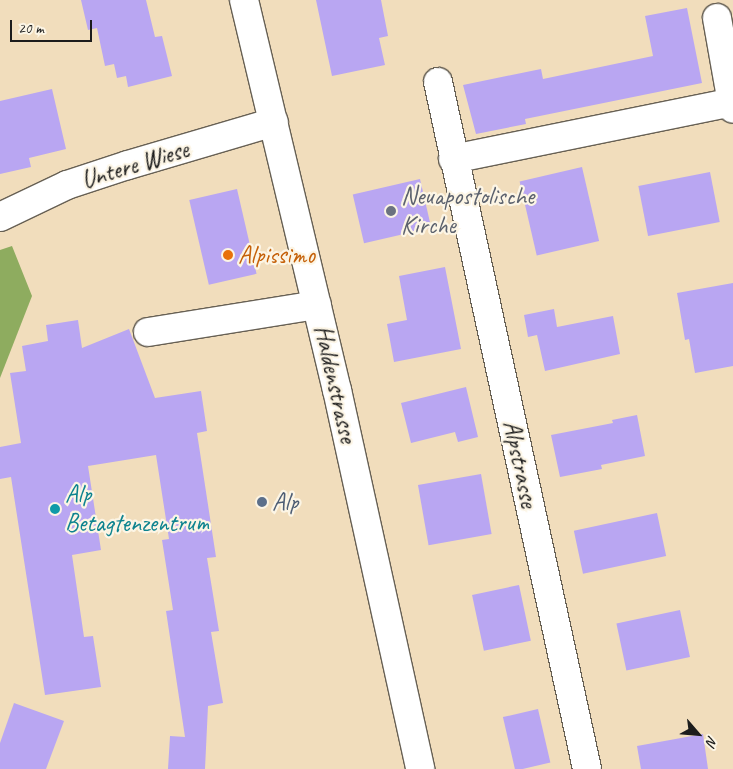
<!DOCTYPE html>
<style>
body{margin:0}
#map{position:relative;width:733px;height:769px;overflow:hidden;background:#f1ddbc;font-family:Caveat,sans-serif}
div>[style]{position:absolute}
.forest>*{inset:0;background:#8eac5f}
.building>*{inset:0;background:#b9a6f2;transform-origin:0 0}
.roads{filter:drop-shadow(1px 0 #676054) drop-shadow(-1px 0 #676054) drop-shadow(0 1px #676054) drop-shadow(0 -1px #676054)}
.minor>*{height:28px;margin:-14px;padding:0 14px;transform-origin:14px;border-radius:14px;background:#fff}
.dots>*{width:14px;height:14px;translate:-50% -50%;box-sizing:border-box;border:2px solid #fcf5e5;border-radius:50%}
span{translate:-50% -50%;white-space:nowrap;text-align:center;line-height:1.15;-webkit-text-stroke:4.5px #fcf5e5;paint-order:stroke}
.street-label{font-size:25px;color:#1c1c1c}
.worship-label{font-size:25px;color:#5b616d}
.left{translate:0 -50%;text-align:left}
.food-label{font-size:25px;color:#c56008}
.culture-label{font-size:25px;color:#0d838f}
.service-label{font-size:25px;color:#4e5e75}
.north{position:absolute;left:673px;top:709px;width:50px;height:50px;-webkit-text-stroke:4px #fcf5e5;paint-order:stroke;rotate:117deg;font-size:14px;font-weight:700;line-height:20px;text-align:center;color:#1c1c1c}
.north::after{content:'';display:block;margin:auto;width:18px;height:22px;background:#1c1c1c;clip-path:polygon(50% 0,100% 100%,50% 72%,0 100%)}
.scale{position:absolute;left:10px;top:20px;width:82px;height:22px;box-sizing:border-box;border:2px solid #1c1c1c;border-top:0;padding-left:6px;font-size:15px;line-height:18px;white-space:nowrap;color:#1c1c1c;-webkit-text-stroke:4px #fcf5e5;paint-order:stroke}
</style>
<div id="map">
<div class="forest">
<i style="clip-path:polygon(12px 246px,32px 296px,0 378px,0 250px)"></i>
</div>
<div class="building">
<i style="clip-path:polygon(81px 0,146px 0,155px 37px,162px 36px,172px 76px,128px 87px,126px 76px,117px 78px,114px 64px,105px 66px,97px 28px,88px 30px)"></i>
<i style="clip-path:polygon(316px 0,381px 0,388px 36px,379px 38px,385px 65px,332px 76px)"></i>
<i style="clip-path:polygon(687px 8px,702px 83px,525px 119px,526px 124px,476px 134px,463px 85px,541px 69px,543px 79px,653px 56px,645px 16px)"></i>
<i style="clip-path:polygon(52px 89px,66px 149px,29px 158px,31px 167px,0 174px,0 101px)"></i>
<i style="left:582px;top:167px;width:76px;height:64px;rotate:77deg"></i>
<i style="left:710px;top:172px;width:51px;height:73px;rotate:79deg"></i>
<i style="left:420px;top:179px;width:50px;height:69px;rotate:77deg"></i>
<i style="left:237px;top:189px;width:87px;height:49px;rotate:77deg"></i>
<i style="clip-path:polygon(445px 267px,461px 349px,394px 362px,387px 324px,407px 320px,399px 276px)"></i>
<i style="clip-path:polygon(733px 283px,733px 366px,695px 373px,689px 339px,685px 340px,677px 293px)"></i>
<i style="clip-path:polygon(554px 309px,557px 327px,613px 316px,620px 354px,545px 371px,537px 335px,528px 337px,524px 315px)"></i>
<i style="clip-path:polygon(78px 320px,82px 348px,129px 329px,155px 398px,201px 391px,207px 431px,197px 433px,216px 557px,207px 558px,219px 631px,211px 632px,223px 703px,208px 706px,205px 769px,168px 769px,170px 736px,185px 737px,166px 611px,173px 610px,162px 540px,169px 539px,156px 455px,88px 466px,101px 550px,72px 555px,84px 637px,93px 636px,101px 687px,45px 695px,11px 477px,0 479px,0 447px,21px 443px,10px 373px,26px 371px,22px 346px,48px 341px,46px 325px)"></i>
<i style="clip-path:polygon(466px 387px,478px 437px,458px 442px,455px 432px,411px 443px,401px 403px)"></i>
<i style="clip-path:polygon(637px 415px,645px 456px,601px 465px,602px 469px,560px 477px,551px 435px,613px 423px,612px 420px)"></i>
<i style="left:481px;top:474px;width:61px;height:64px;rotate:80deg"></i>
<i style="left:657px;top:513px;width:44px;height:85px;rotate:78deg"></i>
<i style="left:519px;top:585px;width:57px;height:48px;rotate:78deg"></i>
<i style="left:680px;top:610px;width:48px;height:65px;rotate:78deg"></i>
<i style="clip-path:polygon(14px 703px,64px 721px,46px 769px,0 769px,0 743px)"></i>
<i style="left:538px;top:709px;width:55px;height:36px;rotate:77deg"></i>
<i style="clip-path:polygon(703px 734px,708px 769px,641px 769px,637px 746px)"></i>
</div>
<div class="roads">
<div class="minor">
<i style="left:244px;top:0;width:401px;rotate:76.6deg"></i>
<i style="left:337px;top:390px;width:388px;rotate:77.6deg"></i>
<i style="left:717px;top:18px;width:92px;rotate:80deg"></i>
<i style="left:438px;top:82px;width:703px;rotate:77.76deg"></i>
<i style="left:453px;top:159px;width:285px;rotate:-11.5deg"></i>
<i style="left:0;top:217px;width:74px;rotate:-25.5deg"></i>
<i style="left:67px;top:185px;width:64px;rotate:-18.2deg"></i>
<i style="left:128px;top:165px;width:152px;rotate:-16.4deg"></i>
<i style="left:148px;top:332px;width:171px;rotate:-9.1deg"></i>
</div>
</div>
<div class="dots">
<i style="left:391px;top:211px;background:#6b7280"></i>
<i style="left:228px;top:255px;background:#e8710a"></i>
<i style="left:262px;top:502px;background:#5c6f8a"></i>
<i style="left:55px;top:509px;background:#0f9aa8"></i>
</div>
<div class="street-label">
<span style="left:135px;top:165px;rotate:-17deg">Untere Wiese</span>
<span style="left:335px;top:384px;rotate:77deg">Haldenstrasse</span>
<span style="left:520px;top:464px;rotate:78deg">Alpstrasse</span>
</div>
<div class="worship-label">
<span class="left" style="left:401px;top:211px">Neuapostolische<br>Kirche</span>
</div>
<div class="food-label">
<span class="left" style="left:238px;top:255px">Alpissimo</span>
</div>
<div class="culture-label">
<span class="left" style="left:65px;top:509px">Alp<br>Betagtenzentrum</span>
</div>
<div class="service-label">
<span class="left" style="left:272px;top:502px">Alp</span>
</div>
<div class="north">N</div>
<div class="scale">20 m</div>
</div>
